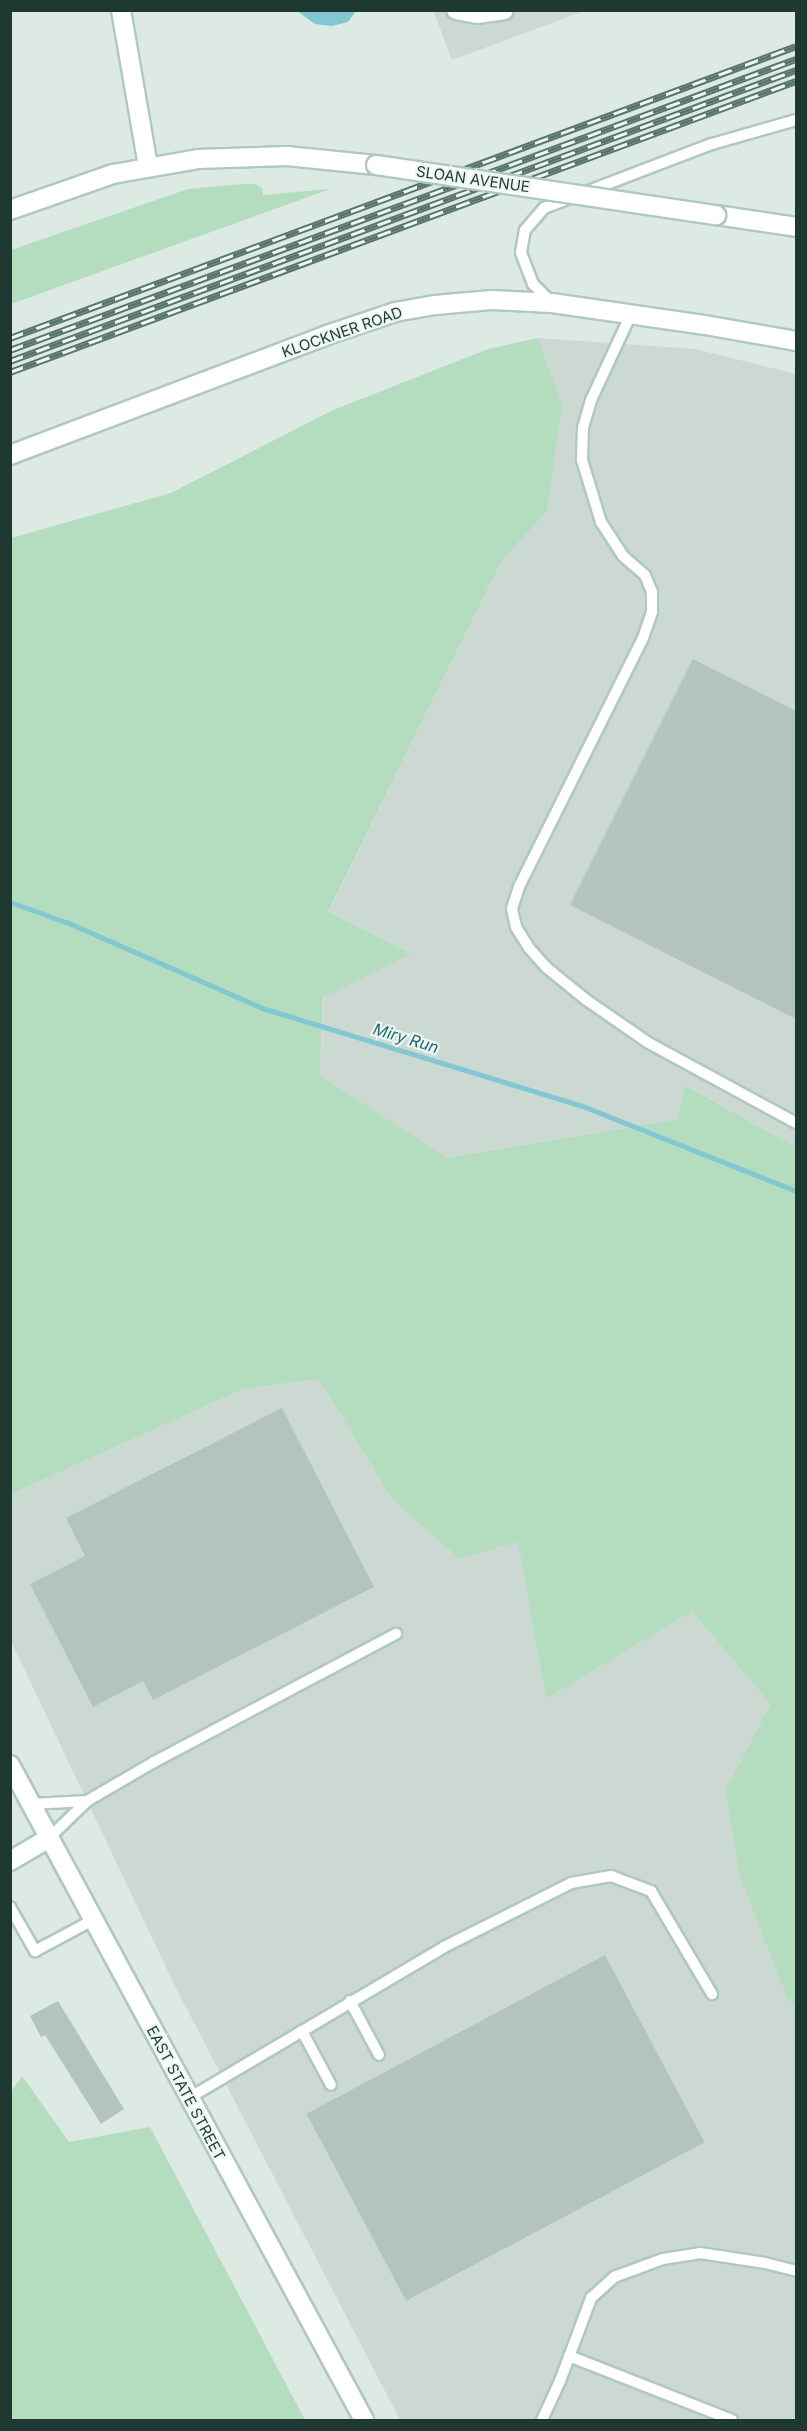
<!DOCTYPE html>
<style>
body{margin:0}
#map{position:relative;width:807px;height:2431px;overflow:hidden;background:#dde9e3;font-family:Inter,sans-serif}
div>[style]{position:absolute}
.built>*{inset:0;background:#cbd9d2}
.green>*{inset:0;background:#b4dcbe}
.water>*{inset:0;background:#82c7d1}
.stream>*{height:5px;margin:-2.5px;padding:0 2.5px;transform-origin:2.5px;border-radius:2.5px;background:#82c7d1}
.building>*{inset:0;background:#b2c4bc;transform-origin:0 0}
.roads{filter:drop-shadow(2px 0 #b0c9bf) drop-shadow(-2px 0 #b0c9bf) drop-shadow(0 2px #b0c9bf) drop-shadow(0 -2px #b0c9bf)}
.lane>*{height:10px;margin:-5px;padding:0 5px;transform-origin:5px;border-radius:5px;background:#fff}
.street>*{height:18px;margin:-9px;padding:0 9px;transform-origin:9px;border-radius:9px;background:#fff}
.secondary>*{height:18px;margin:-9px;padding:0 9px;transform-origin:9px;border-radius:9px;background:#fff}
.rail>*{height:7px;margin-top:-3.5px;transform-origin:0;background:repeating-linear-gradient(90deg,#edf6f1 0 14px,#58756c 0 28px);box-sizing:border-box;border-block:2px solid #58756c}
.bridges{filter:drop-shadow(2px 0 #b0c9bf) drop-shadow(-2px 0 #b0c9bf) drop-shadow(0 2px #b0c9bf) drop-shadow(0 -2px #b0c9bf)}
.secondary-bridge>*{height:18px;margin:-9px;padding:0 9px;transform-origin:9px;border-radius:9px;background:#fff}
span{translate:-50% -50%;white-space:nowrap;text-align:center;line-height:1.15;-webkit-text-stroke:4.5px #edf6f1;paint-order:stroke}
.street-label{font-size:15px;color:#1e3931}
.water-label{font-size:16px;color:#186875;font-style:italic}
.frame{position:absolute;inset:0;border:12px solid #1e3931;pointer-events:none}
</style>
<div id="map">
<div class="built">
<i style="clip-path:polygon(433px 10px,584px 11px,452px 60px)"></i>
<i style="clip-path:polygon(538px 338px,695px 349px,796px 374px,796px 1147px,686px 1085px,678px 1119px,447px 1158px,320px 1075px,328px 913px,502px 560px,547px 512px,562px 405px)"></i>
<i style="clip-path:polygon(319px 1379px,392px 1499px,518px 1541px,546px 1699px,692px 1610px,772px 1704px,726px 1789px,788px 1999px,796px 2009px,796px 2420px,400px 2420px,175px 1986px,11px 1641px,11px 1494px,243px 1389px)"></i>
</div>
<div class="green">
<i style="clip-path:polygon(243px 184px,255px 184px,262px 188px,263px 195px,330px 189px,11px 304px,11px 250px,188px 189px)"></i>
<i style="clip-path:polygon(538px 338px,562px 405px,547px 512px,502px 560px,328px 912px,411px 954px,323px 997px,320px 1075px,447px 1158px,678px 1119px,685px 1085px,796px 1147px,796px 2009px,788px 1999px,739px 1874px,726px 1789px,771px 1704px,692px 1611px,546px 1699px,518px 1542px,459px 1558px,392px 1499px,319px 1379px,243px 1389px,11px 1494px,11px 538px,171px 493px,331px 411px,488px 349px)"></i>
<i style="clip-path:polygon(22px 2076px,69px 2142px,150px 2127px,305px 2420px,11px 2420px,10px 2093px)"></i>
</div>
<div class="water">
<i style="clip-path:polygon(297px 11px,356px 11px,348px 22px,332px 26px,315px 24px)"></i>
</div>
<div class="stream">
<i style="left:10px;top:902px;width:65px;rotate:19.8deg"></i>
<i style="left:71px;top:924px;width:209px;rotate:23.7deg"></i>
<i style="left:262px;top:1008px;width:332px;rotate:17deg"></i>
<i style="left:580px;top:1105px;width:232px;rotate:21.7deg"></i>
</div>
<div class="building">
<i style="clip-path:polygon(693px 659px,796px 711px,796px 1019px,570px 905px)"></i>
<i style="clip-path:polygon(282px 1408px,374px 1587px,153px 1700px,143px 1681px,93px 1707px,30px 1584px,85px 1556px,66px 1518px)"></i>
<i style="left:605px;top:1955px;width:212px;height:338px;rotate:62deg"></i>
<i style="clip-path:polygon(58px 2001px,124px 2109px,101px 2124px,45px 2035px,41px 2037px,30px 2016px)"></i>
</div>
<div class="roads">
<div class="lane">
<i style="left:552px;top:303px;width:27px;rotate:-135deg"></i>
<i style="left:533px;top:284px;width:34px;rotate:-111deg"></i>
<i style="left:521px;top:252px;width:22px;rotate:-80deg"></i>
<i style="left:525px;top:230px;width:29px;rotate:-49deg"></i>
<i style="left:544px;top:208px;width:180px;rotate:-20.9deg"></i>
<i style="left:712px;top:144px;width:87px;rotate:-15.9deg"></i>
<i style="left:631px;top:314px;width:95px;rotate:114.9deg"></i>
<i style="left:591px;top:400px;width:29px;rotate:106deg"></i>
<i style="left:583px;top:428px;width:32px;rotate:92deg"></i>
<i style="left:582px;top:460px;width:65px;rotate:73deg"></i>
<i style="left:601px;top:522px;width:40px;rotate:57.1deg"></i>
<i style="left:623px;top:556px;width:29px;rotate:41deg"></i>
<i style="left:645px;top:575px;width:18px;rotate:68deg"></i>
<i style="left:652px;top:592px;width:20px;rotate:90deg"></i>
<i style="left:652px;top:612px;width:28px;rotate:109deg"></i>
<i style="left:643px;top:638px;width:278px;rotate:116.5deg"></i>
<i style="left:519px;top:887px;width:23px;rotate:108deg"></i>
<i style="left:512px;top:909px;width:18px;rotate:77deg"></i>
<i style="left:516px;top:927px;width:25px;rotate:58deg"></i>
<i style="left:529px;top:948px;width:27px;rotate:48deg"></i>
<i style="left:547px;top:968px;width:49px;rotate:39.2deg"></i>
<i style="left:585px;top:999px;width:75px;rotate:34.7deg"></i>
<i style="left:647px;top:1042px;width:170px;rotate:28.5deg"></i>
<i style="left:31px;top:1804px;width:56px;rotate:-3.1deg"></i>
<i style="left:87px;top:1801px;width:78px;rotate:-30.2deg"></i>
<i style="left:154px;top:1762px;width:274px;rotate:-27.9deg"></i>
<i style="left:49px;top:1838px;width:53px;rotate:-44.2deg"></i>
<i style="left:10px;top:1907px;width:51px;rotate:60.4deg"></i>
<i style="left:35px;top:1951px;width:66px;rotate:-28.1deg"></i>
<i style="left:350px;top:2001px;width:61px;rotate:61.8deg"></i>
<i style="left:302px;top:2031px;width:61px;rotate:61.8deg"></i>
<i style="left:189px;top:2098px;width:296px;rotate:-30.6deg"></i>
<i style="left:444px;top:1947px;width:142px;rotate:-26.7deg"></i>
<i style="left:571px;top:1883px;width:41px;rotate:-9.9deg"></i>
<i style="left:611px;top:1876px;width:43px;rotate:20.6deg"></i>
<i style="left:651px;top:1891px;width:120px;rotate:59.4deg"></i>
<i style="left:569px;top:2356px;width:175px;rotate:21.4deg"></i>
<i style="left:542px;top:2420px;width:43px;rotate:-65.2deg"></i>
<i style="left:560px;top:2381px;width:89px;rotate:-69.5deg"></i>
<i style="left:591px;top:2298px;width:31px;rotate:-42deg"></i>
<i style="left:614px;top:2277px;width:52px;rotate:-20.2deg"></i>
<i style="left:663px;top:2259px;width:37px;rotate:-9deg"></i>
<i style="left:700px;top:2253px;width:66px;rotate:8.7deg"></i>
<i style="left:765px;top:2263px;width:32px;rotate:14deg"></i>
</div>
<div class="street">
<i style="left:121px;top:10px;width:158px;rotate:80.2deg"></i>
<i style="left:456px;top:10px;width:21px;rotate:11deg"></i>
<i style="left:477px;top:14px;width:27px;rotate:-8deg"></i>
<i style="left:10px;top:1861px;width:45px;rotate:-30.5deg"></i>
</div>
<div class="secondary">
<i style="left:10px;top:210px;width:109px;rotate:-19.3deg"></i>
<i style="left:113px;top:174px;width:86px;rotate:-10deg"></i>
<i style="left:198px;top:159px;width:89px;rotate:-1.9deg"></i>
<i style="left:287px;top:156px;width:89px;rotate:5.8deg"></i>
<i style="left:716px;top:215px;width:81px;rotate:8.5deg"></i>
<i style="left:10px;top:455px;width:339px;rotate:-20.7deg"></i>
<i style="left:327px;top:335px;width:72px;rotate:-18.7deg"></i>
<i style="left:395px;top:312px;width:41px;rotate:-9.9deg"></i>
<i style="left:435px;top:305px;width:57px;rotate:-5deg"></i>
<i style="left:492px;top:300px;width:60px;rotate:2.9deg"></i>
<i style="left:552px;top:303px;width:155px;rotate:8.2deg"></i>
<i style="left:705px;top:325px;width:92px;rotate:10deg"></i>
<i style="left:10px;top:1765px;width:745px;rotate:61.61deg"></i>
</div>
</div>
<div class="rail">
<i style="left:10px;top:338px;width:838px;rotate:-20.38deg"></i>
<i style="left:10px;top:350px;width:838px;rotate:-20.32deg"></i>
<i style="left:10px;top:361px;width:838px;rotate:-20.32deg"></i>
<i style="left:10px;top:372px;width:838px;rotate:-20.32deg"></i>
</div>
<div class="bridges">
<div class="secondary-bridge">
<i style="left:376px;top:165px;width:344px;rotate:8.4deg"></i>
</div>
</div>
<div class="street-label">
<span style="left:473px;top:179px;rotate:8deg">SLOAN AVENUE</span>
<span style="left:342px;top:332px;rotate:-19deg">KLOCKNER ROAD</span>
<span style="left:186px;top:2093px;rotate:62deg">EAST STATE STREET</span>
</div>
<div class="water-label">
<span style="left:406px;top:1038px;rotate:17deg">Miry Run</span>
</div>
<div class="frame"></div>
</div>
